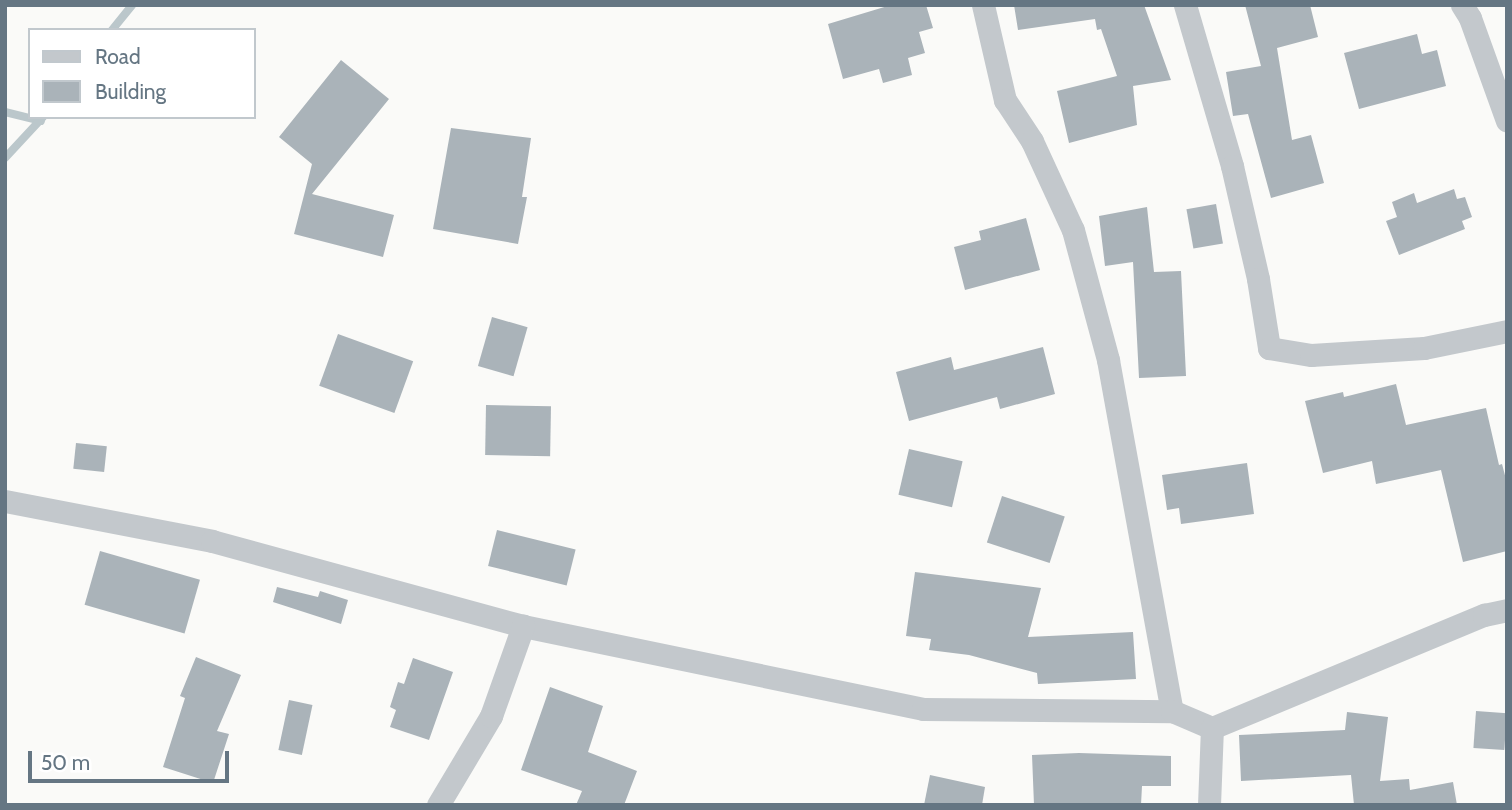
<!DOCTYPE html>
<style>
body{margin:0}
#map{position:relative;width:1512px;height:810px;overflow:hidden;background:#fafaf8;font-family:Cabin,sans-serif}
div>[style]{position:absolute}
.stream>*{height:8px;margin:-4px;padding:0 4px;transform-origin:4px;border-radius:4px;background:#bbc7cb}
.building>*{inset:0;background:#aab3b9;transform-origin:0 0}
.minor>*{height:23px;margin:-11.5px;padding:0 11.5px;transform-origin:11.5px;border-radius:11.5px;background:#c3c8cc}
span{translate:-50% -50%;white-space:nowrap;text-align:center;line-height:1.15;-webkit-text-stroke:7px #fff;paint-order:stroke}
.frame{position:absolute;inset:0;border:7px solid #657683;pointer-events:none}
.legend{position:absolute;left:28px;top:28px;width:228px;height:91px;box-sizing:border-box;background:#fff;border:2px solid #c1c8cd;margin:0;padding:9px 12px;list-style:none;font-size:21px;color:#657683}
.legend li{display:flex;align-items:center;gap:14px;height:35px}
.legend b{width:35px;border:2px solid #c1c8cd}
.scale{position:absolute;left:28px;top:751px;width:201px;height:32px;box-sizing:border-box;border:4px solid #657683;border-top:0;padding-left:9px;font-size:21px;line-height:24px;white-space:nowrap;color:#657683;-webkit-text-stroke:5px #fff;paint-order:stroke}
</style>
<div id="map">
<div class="stream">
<i style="left:112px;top:30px;width:32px;rotate:-51deg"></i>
<i style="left:5px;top:112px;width:37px;rotate:14deg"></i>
<i style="left:5px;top:158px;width:56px;rotate:-47.2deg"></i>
</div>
<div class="building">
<i style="clip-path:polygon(891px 5px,926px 5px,933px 28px,919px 32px,925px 53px,908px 58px,912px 75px,883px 83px,879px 69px,843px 79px,828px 24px)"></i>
<i style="clip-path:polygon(1014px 5px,1144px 5px,1171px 80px,1133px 86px,1137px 125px,1069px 143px,1057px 91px,1117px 76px,1101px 29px,1097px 30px,1095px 19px,1018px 30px)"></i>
<i style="clip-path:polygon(1245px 5px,1310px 5px,1318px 37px,1277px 48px,1292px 140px,1311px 135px,1324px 183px,1271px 198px,1248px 114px,1233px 116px,1226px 72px,1261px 66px)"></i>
<i style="clip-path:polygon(1417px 34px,1422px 54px,1437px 50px,1446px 86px,1359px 109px,1344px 53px)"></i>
<i style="clip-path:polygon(341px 60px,389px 99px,312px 194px,394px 215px,383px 257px,294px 234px,312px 164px,279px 137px)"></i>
<i style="clip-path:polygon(451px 128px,531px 138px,522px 197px,527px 197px,518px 244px,433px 229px)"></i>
<i style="clip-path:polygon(1454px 189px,1457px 199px,1465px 197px,1472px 217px,1462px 221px,1465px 229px,1399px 255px,1386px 221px,1397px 217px,1392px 202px,1414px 193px,1417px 203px)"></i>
<i style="left:1216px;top:204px;width:40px;height:30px;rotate:80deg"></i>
<i style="clip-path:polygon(1147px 207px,1154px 272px,1181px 271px,1186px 376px,1139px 378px,1133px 262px,1105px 266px,1099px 216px)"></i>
<i style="clip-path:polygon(1026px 218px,1040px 270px,965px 290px,954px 247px,981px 240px,979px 231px)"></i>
<i style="left:492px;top:317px;width:37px;height:51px;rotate:16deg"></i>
<i style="left:338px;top:334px;width:80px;height:55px;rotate:20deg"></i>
<i style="clip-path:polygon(1043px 347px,1055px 394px,1000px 409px,997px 397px,909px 421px,896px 372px,951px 357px,954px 370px)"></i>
<i style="clip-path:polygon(1396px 384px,1406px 425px,1486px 408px,1499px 465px,1502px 464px,1507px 483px,1507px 551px,1463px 562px,1441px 470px,1376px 484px,1372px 461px,1323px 473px,1305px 401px,1343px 392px,1344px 397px)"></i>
<i style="left:486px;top:405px;width:65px;height:50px;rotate:1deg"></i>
<i style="left:76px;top:443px;width:31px;height:26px;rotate:6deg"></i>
<i style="left:909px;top:449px;width:55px;height:47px;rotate:13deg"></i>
<i style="clip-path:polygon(1247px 463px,1254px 514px,1181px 524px,1179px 508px,1167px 510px,1162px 475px)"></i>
<i style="left:1002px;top:496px;width:66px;height:49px;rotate:18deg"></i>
<i style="left:497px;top:530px;width:81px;height:37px;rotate:14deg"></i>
<i style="left:100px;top:551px;width:104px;height:56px;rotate:16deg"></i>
<i style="clip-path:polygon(915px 572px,1041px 588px,1028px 637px,1133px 632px,1136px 679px,1038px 684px,1037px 673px,969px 655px,929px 650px,931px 639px,906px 636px)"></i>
<i style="clip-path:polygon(277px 587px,318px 597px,320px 591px,348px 600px,341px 624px,273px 602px)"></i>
<i style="clip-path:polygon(196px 657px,241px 675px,217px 731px,229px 734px,213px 783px,163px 767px,185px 698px,180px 696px)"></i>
<i style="clip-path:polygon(413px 658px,453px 672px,429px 740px,390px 727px,396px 710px,390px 707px,398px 682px,404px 684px)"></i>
<i style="clip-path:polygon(550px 687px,603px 706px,588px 752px,637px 771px,624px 805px,576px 805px,582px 791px,521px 770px)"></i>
<i style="left:289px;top:700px;width:24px;height:51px;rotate:12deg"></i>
<i style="left:1476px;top:711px;width:31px;height:37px;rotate:4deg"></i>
<i style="clip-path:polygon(1347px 712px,1388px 717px,1380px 781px,1409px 779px,1410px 790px,1453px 782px,1457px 805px,1354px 805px,1351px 775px,1241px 781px,1239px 735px,1345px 730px)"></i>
<i style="clip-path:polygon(1079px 753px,1171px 756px,1171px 786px,1142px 786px,1141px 805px,1034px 805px,1032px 755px)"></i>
<i style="clip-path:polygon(930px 775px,985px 787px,982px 805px,924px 805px)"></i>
</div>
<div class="minor">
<i style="left:983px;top:5px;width:98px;rotate:77deg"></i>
<i style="left:1005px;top:100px;width:49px;rotate:56.6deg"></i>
<i style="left:1032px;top:141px;width:98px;rotate:65.3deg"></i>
<i style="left:1073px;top:230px;width:135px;rotate:74.9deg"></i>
<i style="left:1108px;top:360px;width:357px;rotate:79.7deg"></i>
<i style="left:1185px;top:5px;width:168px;rotate:73.7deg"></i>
<i style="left:1232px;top:166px;width:116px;rotate:77deg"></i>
<i style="left:1258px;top:279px;width:70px;rotate:80.9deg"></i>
<i style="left:1269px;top:348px;width:43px;rotate:9.5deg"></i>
<i style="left:1311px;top:355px;width:113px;rotate:-3.5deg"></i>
<i style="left:1424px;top:348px;width:85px;rotate:-11.6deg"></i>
<i style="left:1462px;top:5px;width:15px;rotate:58deg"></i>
<i style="left:1470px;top:18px;width:109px;rotate:70.2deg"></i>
<i style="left:5px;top:501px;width:211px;rotate:10.9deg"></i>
<i style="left:212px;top:541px;width:322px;rotate:15.3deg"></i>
<i style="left:523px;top:626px;width:409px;rotate:11.7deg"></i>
<i style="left:923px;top:709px;width:249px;rotate:0.5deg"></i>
<i style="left:1172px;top:711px;width:43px;rotate:23deg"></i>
<i style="left:1212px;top:728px;width:295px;rotate:-22.6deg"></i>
<i style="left:1484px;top:615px;width:24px;rotate:-12deg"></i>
<i style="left:438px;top:805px;width:104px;rotate:-59.2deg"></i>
<i style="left:491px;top:716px;width:96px;rotate:-70.4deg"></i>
<i style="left:1209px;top:805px;width:77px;rotate:-87.8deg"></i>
</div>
<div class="frame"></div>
<ul class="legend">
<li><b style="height:9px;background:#c3c8cc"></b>Road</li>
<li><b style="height:19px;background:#aab3b9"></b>Building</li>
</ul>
<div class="scale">50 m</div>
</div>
